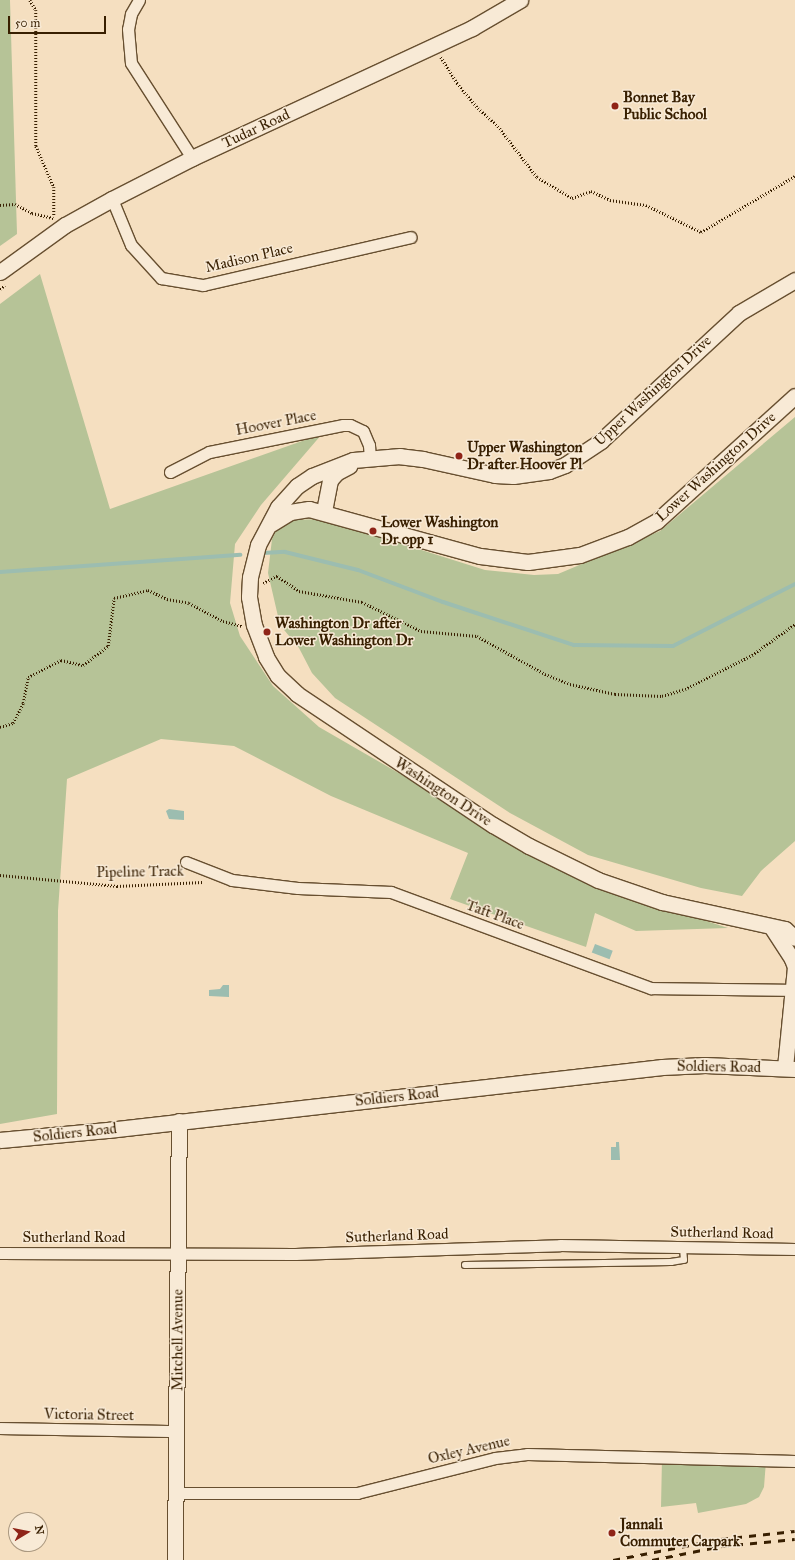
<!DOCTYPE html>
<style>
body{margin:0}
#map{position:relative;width:795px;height:1560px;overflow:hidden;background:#f5dfc0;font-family:"IM FELL Great Primer",serif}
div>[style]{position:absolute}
.green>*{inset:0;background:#b6c397}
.water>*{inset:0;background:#9cbdb0;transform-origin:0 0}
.stream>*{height:4px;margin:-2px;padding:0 2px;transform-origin:2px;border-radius:2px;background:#9cbdb0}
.path>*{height:2.5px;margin-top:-1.25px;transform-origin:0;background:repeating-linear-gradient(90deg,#381f00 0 1px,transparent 0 3px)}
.roads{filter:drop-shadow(1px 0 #674f30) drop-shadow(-1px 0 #674f30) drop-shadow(0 1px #674f30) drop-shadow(0 -1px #674f30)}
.lane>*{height:5.5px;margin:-2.75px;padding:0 2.75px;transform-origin:2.75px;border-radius:2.75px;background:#f8ead6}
.street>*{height:11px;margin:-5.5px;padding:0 5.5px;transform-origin:5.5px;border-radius:5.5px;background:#f8ead6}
.secondary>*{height:15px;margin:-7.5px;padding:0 7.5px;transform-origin:7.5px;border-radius:7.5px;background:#f8ead6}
.rail>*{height:3px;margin-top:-1.5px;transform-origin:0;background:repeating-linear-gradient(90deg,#381f00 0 7px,transparent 0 14px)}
.dots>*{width:11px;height:11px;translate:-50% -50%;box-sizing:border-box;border:2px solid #f8ead6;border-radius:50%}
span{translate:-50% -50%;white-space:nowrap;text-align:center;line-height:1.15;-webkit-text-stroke:3px #f8ead6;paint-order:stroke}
.poi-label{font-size:15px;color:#381f00;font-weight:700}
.left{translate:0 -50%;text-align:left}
.street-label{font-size:15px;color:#381f00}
.north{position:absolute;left:8px;top:1512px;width:40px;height:40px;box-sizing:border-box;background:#f8ead6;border:1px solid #ab9980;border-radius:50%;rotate:80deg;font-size:11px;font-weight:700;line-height:16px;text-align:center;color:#381f00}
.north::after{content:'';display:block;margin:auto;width:14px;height:18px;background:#8f2418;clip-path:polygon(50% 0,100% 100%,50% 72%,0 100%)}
.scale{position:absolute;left:8px;top:16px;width:98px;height:18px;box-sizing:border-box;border:2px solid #381f00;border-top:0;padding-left:5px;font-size:12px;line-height:14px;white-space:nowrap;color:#381f00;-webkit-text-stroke:3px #f8ead6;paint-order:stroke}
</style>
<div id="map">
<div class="green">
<i style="clip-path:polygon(0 0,10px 0,17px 234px,0 246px)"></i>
<i style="clip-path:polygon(40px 274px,110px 509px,322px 434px,261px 505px,235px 544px,230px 603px,240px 636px,273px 686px,319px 727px,589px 883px,728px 928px,636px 931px,595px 913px,586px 947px,450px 899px,468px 853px,331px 796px,234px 746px,161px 739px,67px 779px,58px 911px,57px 1114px,0 1124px,0 304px)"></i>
<i style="clip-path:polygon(795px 417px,795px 841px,761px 871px,742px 896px,701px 888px,588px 855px,510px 813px,335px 698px,312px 673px,299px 648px,280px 625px,268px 573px,272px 539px,278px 527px,288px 520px,323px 519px,485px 570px,534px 575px,558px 574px,660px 531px)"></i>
<i style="clip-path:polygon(662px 1458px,766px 1461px,764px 1487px,759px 1497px,746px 1504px,698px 1513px,696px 1503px,661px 1507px)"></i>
</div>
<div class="water">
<i style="clip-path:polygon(169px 809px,184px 811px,184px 820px,169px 819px,166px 811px)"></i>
<i style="left:595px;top:944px;width:19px;height:9px;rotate:21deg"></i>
<i style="clip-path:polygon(223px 985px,229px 985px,229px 997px,209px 996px,209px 990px,220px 989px)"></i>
<i style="clip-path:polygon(616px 1142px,619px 1142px,620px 1160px,611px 1160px,611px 1147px,616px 1147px)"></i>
</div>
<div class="stream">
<i style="left:263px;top:553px;width:22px;rotate:-3deg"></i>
<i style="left:285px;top:552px;width:75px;rotate:13.9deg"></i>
<i style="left:358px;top:570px;width:91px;rotate:20.6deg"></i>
<i style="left:443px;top:602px;width:138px;rotate:18.2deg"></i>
<i style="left:574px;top:645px;width:99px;rotate:0.6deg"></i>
<i style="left:673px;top:646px;width:137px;rotate:-26.9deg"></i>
<i style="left:0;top:572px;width:241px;rotate:-4.1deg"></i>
</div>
<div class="path">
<i style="left:30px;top:0;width:12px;rotate:59deg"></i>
<i style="left:36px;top:10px;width:136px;rotate:90deg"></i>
<i style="left:36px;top:146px;width:45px;rotate:66.3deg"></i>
<i style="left:54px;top:187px;width:29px;rotate:90deg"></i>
<i style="left:441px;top:57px;width:31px;rotate:58deg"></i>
<i style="left:457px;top:83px;width:33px;rotate:50deg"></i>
<i style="left:478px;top:108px;width:27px;rotate:42deg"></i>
<i style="left:498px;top:126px;width:64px;rotate:52.6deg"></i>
<i style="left:537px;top:177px;width:41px;rotate:31deg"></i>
<i style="left:572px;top:198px;width:20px;rotate:-20deg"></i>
<i style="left:591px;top:191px;width:21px;rotate:25deg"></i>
<i style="left:610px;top:200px;width:36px;rotate:8deg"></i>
<i style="left:646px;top:205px;width:61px;rotate:26.1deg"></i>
<i style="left:701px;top:232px;width:109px;rotate:-30.8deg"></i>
<i style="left:0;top:205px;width:15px;rotate:-4deg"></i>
<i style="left:15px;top:204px;width:19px;rotate:28deg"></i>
<i style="left:32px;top:213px;width:22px;rotate:13deg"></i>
<i style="left:0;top:289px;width:6px;rotate:-39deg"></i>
<i style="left:263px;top:583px;width:16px;rotate:-27deg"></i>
<i style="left:277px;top:576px;width:27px;rotate:34deg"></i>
<i style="left:299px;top:591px;width:64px;rotate:9.9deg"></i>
<i style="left:362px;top:602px;width:66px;rotate:26.2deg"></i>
<i style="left:421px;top:631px;width:56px;rotate:5.1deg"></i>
<i style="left:477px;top:636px;width:78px;rotate:29.2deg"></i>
<i style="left:545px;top:674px;width:27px;rotate:22deg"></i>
<i style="left:570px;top:684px;width:46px;rotate:12.5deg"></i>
<i style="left:615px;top:694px;width:47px;rotate:2.4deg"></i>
<i style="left:662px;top:696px;width:24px;rotate:-17deg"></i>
<i style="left:685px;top:689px;width:75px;rotate:-26.9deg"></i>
<i style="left:752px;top:655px;width:53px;rotate:-35.8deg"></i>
<i style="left:0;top:727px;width:14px;rotate:-17deg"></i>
<i style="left:13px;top:723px;width:22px;rotate:-63deg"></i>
<i style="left:23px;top:703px;width:26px;rotate:-79deg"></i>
<i style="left:28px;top:677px;width:37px;rotate:-27deg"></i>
<i style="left:61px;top:660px;width:23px;rotate:13deg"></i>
<i style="left:83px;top:665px;width:31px;rotate:-37deg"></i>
<i style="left:108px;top:646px;width:48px;rotate:-82.9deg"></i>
<i style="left:114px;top:598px;width:35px;rotate:-13deg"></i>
<i style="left:148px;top:590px;width:21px;rotate:25deg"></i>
<i style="left:167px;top:599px;width:22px;rotate:10deg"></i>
<i style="left:189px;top:603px;width:38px;rotate:28deg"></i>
<i style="left:223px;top:621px;width:20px;rotate:15deg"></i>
<i style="left:0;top:875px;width:118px;rotate:5.4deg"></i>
<i style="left:117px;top:886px;width:86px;rotate:-2.7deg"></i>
</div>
<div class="roads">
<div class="lane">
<i style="left:465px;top:1265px;width:206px;rotate:-0.8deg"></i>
<i style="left:671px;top:1262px;width:13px;rotate:-9deg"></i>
<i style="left:684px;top:1260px;width:12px;rotate:-95deg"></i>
</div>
<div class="street">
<i style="left:139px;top:0;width:16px;rotate:120deg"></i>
<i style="left:131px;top:14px;width:15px;rotate:101deg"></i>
<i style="left:128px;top:29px;width:34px;rotate:85deg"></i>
<i style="left:131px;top:63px;width:113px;rotate:57.3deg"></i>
<i style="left:112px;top:199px;width:50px;rotate:67.6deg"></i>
<i style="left:131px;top:245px;width:45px;rotate:47.7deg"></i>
<i style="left:161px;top:278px;width:43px;rotate:9.5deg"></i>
<i style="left:203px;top:285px;width:213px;rotate:-13deg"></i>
<i style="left:170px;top:472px;width:44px;rotate:-27.1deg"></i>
<i style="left:209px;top:452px;width:137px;rotate:-11.4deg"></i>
<i style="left:343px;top:425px;width:7px"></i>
<i style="left:350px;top:425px;width:14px;rotate:25deg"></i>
<i style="left:363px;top:431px;width:15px;rotate:67deg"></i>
<i style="left:369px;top:445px;width:14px;rotate:86deg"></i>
<i style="left:186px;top:862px;width:49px;rotate:21.4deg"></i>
<i style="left:232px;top:880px;width:66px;rotate:6.9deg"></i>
<i style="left:298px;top:888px;width:93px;rotate:2.5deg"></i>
<i style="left:391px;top:892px;width:277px;rotate:20.3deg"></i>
<i style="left:651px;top:988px;width:144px;rotate:0.8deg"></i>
<i style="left:0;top:1253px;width:295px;rotate:0.2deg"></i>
<i style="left:295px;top:1254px;width:265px;rotate:-1.9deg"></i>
<i style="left:560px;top:1245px;width:235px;rotate:1deg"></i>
<i style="left:0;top:1428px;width:177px;rotate:1deg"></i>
<i style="left:176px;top:1493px;width:181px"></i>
<i style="left:357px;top:1493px;width:142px;rotate:-14.2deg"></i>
<i style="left:495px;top:1458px;width:32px;rotate:-7deg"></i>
<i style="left:527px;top:1454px;width:268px;rotate:1.5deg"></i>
</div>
<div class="secondary">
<i style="left:0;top:272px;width:80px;rotate:-35.9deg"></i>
<i style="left:65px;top:225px;width:54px;rotate:-29deg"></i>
<i style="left:112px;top:199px;width:90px;rotate:-27.1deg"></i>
<i style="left:192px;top:158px;width:309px;rotate:-24.9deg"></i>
<i style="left:472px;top:28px;width:56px;rotate:-30.3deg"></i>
<i style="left:795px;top:280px;width:65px;rotate:149.5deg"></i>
<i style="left:739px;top:313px;width:188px;rotate:137.2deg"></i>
<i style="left:601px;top:441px;width:43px;rotate:146.3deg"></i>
<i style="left:565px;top:465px;width:17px;rotate:159deg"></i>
<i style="left:549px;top:471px;width:36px;rotate:172deg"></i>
<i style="left:513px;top:476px;width:18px;rotate:-177deg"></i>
<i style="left:495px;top:475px;width:74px;rotate:-167.5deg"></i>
<i style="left:423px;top:459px;width:23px;rotate:-173deg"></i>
<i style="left:400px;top:456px;width:47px;rotate:175.1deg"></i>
<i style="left:353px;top:460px;width:44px;rotate:158.7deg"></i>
<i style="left:312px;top:476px;width:18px;rotate:146deg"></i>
<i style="left:297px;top:486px;width:28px;rotate:132deg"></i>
<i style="left:278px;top:507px;width:43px;rotate:117.8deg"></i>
<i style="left:258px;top:545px;width:33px;rotate:104deg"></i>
<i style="left:250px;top:577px;width:20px;rotate:93deg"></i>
<i style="left:249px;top:597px;width:28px;rotate:80deg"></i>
<i style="left:254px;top:625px;width:34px;rotate:69deg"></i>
<i style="left:266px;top:657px;width:22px;rotate:58deg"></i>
<i style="left:278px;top:676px;width:26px;rotate:43deg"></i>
<i style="left:297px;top:694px;width:236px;rotate:33.8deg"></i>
<i style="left:493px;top:825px;width:42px;rotate:30.3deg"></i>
<i style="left:529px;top:846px;width:77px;rotate:26.2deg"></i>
<i style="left:598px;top:880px;width:68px;rotate:19deg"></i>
<i style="left:662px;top:902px;width:126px;rotate:12.4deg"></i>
<i style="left:785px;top:929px;width:13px;rotate:42deg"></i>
<i style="left:324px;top:511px;width:32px;rotate:-79deg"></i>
<i style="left:330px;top:480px;width:9px;rotate:-49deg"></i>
<i style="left:336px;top:473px;width:15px;rotate:-28deg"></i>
<i style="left:271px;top:524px;width:22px;rotate:-32deg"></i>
<i style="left:290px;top:512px;width:19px;rotate:-9deg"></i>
<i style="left:309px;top:509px;width:177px;rotate:15.4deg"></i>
<i style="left:480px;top:556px;width:48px;rotate:7.1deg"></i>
<i style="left:528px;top:562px;width:52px;rotate:-7.7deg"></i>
<i style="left:580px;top:555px;width:51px;rotate:-20.6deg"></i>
<i style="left:628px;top:537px;width:33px;rotate:-29deg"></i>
<i style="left:657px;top:521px;width:186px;rotate:-42.2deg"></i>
<i style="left:772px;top:928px;width:37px;rotate:57deg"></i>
<i style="left:792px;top:959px;width:9px;rotate:69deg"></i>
<i style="left:795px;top:967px;width:101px;rotate:95.7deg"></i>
<i style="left:0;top:1140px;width:108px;rotate:-5.3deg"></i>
<i style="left:108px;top:1130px;width:558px;rotate:-6.49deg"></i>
<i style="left:662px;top:1067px;width:43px;rotate:-2.7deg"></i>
<i style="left:705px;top:1065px;width:90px;rotate:2.5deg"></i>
<i style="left:175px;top:1560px;width:439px;rotate:-89.5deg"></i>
</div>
</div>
<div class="rail">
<i style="left:613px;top:1560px;width:110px;rotate:-11deg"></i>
<i style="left:721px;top:1539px;width:74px;rotate:-6.2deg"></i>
<i style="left:652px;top:1560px;width:71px;rotate:-11.3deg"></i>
<i style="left:722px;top:1546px;width:73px;rotate:-5.5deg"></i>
</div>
<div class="dots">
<i style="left:615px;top:106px;background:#8f2418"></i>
<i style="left:459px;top:456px;background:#8f2418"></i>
<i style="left:373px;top:531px;background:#8f2418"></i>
<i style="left:267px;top:632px;background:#8f2418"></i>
<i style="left:612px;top:1533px;background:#8f2418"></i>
</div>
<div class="poi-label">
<span class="left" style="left:623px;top:106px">Bonnet Bay<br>Public School</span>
<span class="left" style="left:467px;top:456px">Upper Washington<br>Dr after Hoover Pl</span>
<span class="left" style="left:381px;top:531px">Lower Washington<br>Dr opp 1</span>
<span class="left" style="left:275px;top:632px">Washington Dr after<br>Lower Washington Dr</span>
<span class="left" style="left:620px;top:1533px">Jannali<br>Commuter Carpark</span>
</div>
<div class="street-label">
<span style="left:256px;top:129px;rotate:-25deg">Tudar Road</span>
<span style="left:249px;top:258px;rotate:-13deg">Madison Place</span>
<span style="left:653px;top:391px;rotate:-43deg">Upper Washington Drive</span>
<span style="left:276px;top:423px;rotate:-11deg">Hoover Place</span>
<span style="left:716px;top:467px;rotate:-42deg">Lower Washington Drive</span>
<span style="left:443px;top:792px;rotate:33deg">Washington Drive</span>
<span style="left:140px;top:872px;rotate:-1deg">Pipeline Track</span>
<span style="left:495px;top:915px;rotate:20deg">Taft Place</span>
<span style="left:719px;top:1067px;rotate:1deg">Soldiers Road</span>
<span style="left:397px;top:1097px;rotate:-6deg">Soldiers Road</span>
<span style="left:75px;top:1133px;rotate:-6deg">Soldiers Road</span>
<span style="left:722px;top:1233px;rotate:1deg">Sutherland Road</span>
<span style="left:397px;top:1236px;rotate:-2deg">Sutherland Road</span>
<span style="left:74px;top:1238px">Sutherland Road</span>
<span style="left:178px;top:1340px;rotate:-90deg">Mitchell Avenue</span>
<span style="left:89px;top:1415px;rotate:1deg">Victoria Street</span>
<span style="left:469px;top:1450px;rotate:-13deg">Oxley Avenue</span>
</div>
<div class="north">N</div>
<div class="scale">50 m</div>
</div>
